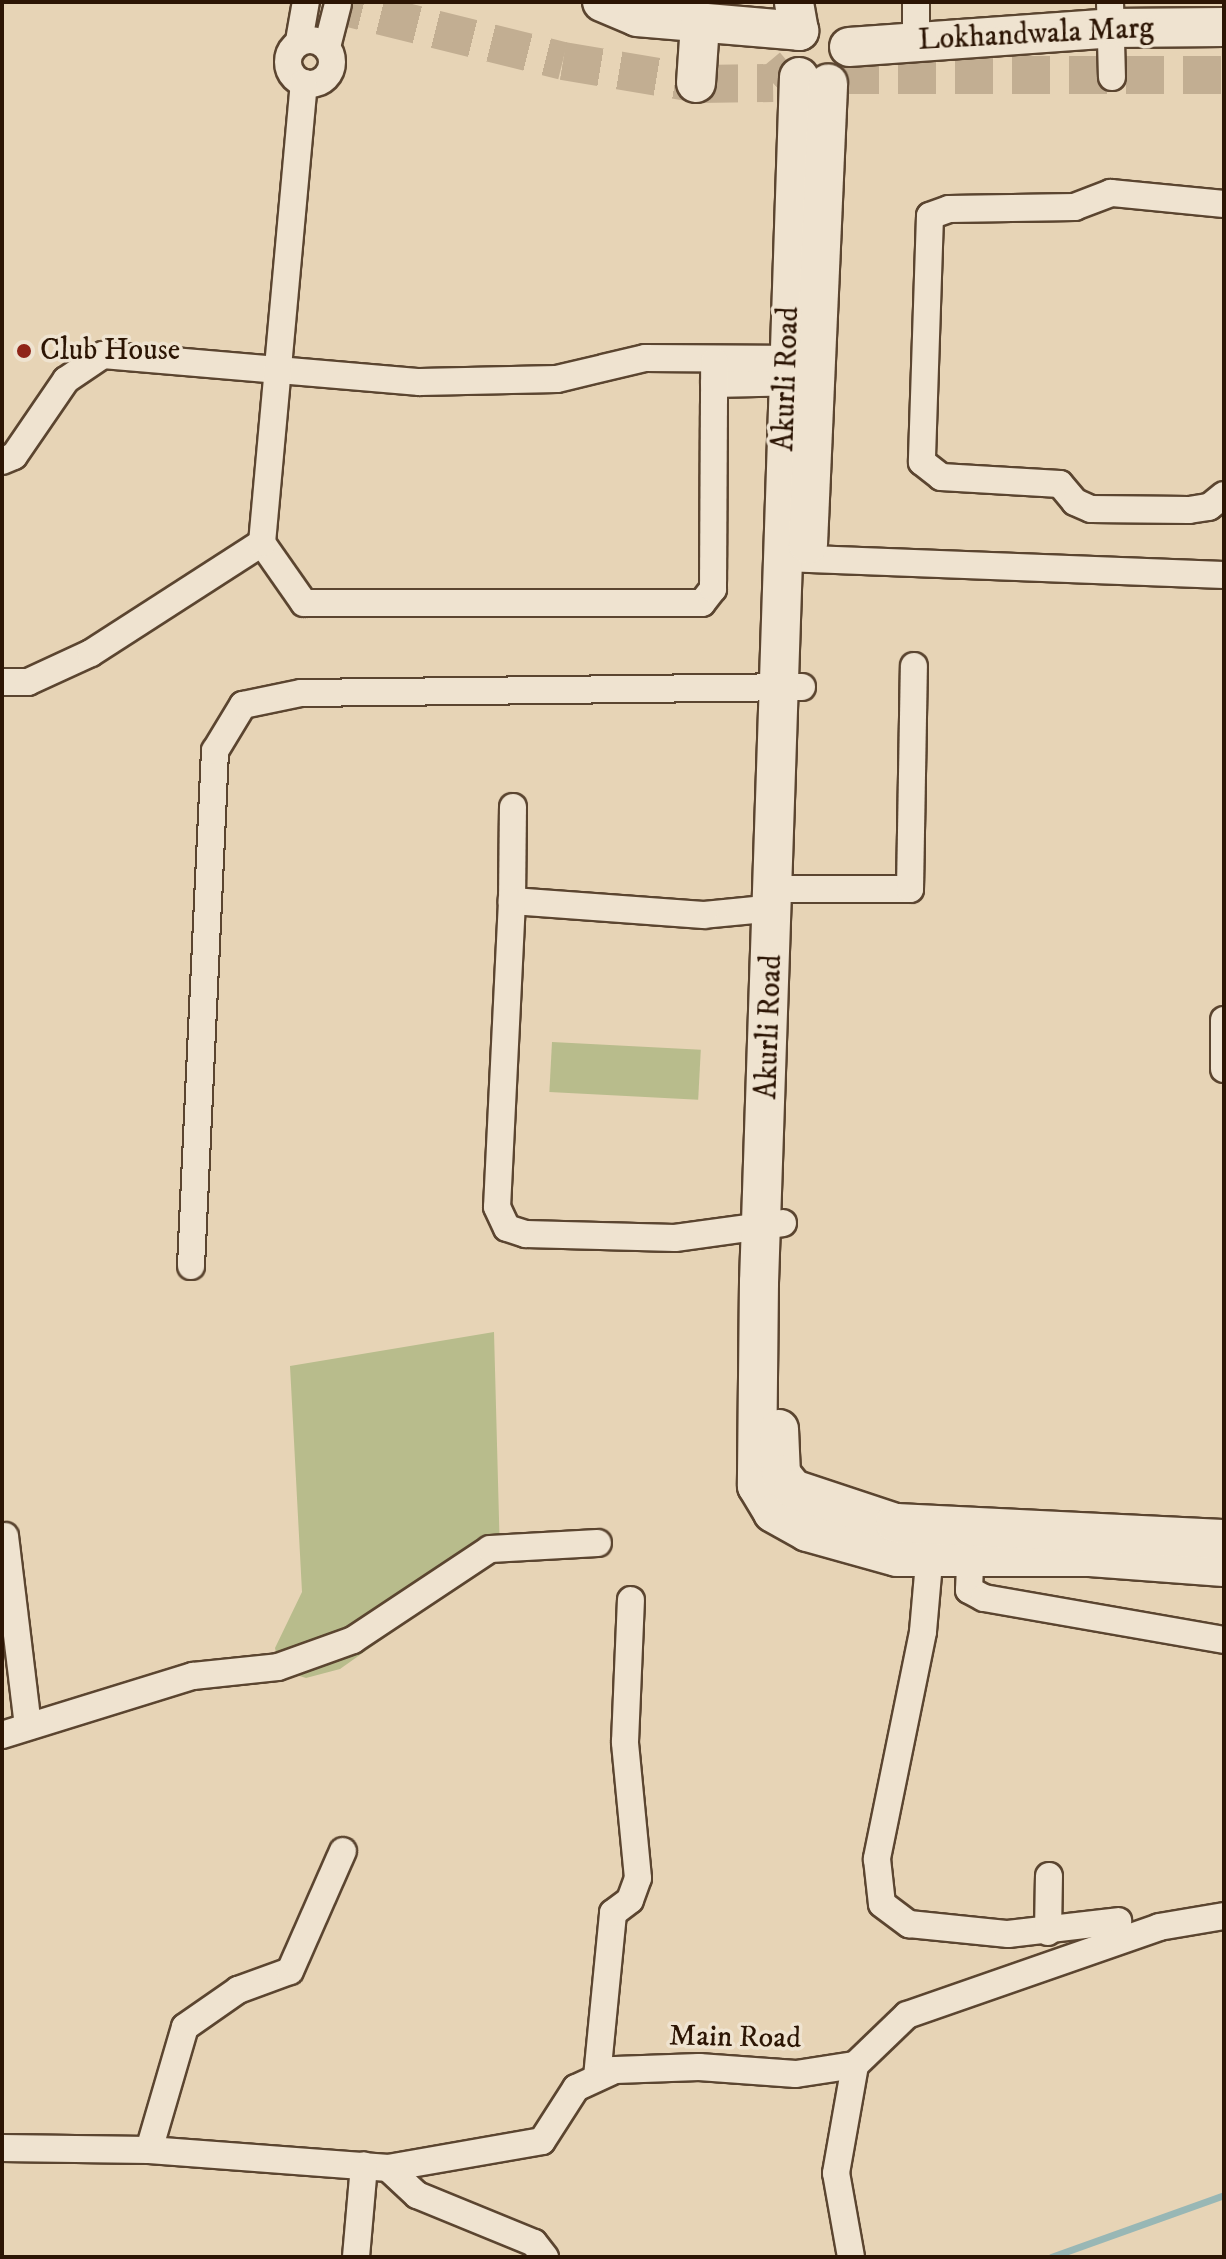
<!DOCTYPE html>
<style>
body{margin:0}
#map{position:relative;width:1226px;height:2259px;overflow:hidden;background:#e7d4b6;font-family:"IM FELL DW Pica",serif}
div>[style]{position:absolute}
.green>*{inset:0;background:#b8bc8c;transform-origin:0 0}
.stream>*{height:7px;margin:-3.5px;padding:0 3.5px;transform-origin:3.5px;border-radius:3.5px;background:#98b7b5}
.secondary-tunnel>*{height:38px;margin-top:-19px;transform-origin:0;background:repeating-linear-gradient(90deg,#c2ae92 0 38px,transparent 0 57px)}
.roads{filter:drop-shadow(2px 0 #5b4530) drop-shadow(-2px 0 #5b4530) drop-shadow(0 2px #5b4530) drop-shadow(0 -2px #5b4530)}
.street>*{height:26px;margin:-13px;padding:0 13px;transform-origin:13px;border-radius:13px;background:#efe3d0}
.street>.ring{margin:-13px;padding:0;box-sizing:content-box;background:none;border:26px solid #efe3d0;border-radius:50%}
.secondary>*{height:38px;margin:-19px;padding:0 19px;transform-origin:19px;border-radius:19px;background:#efe3d0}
.dots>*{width:22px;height:22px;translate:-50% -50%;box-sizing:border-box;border:4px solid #efe3d0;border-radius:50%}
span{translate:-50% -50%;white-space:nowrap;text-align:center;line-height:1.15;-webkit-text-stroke:7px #efe3d0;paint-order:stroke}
.street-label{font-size:30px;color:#2c1504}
.poi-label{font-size:30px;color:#2c1504}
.left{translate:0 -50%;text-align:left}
.frame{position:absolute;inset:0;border:4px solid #2c1504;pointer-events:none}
</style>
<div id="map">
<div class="green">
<i style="left:552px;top:1042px;width:149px;height:50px;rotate:3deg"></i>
<i style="clip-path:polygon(494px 1332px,500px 1556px,340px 1669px,306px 1678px,280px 1670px,275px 1648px,302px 1592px,290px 1366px)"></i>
</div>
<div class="stream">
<i style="left:1051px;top:2257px;width:184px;rotate:-19.7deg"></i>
</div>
<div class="secondary-tunnel">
<i style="left:325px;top:2px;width:245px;rotate:13.9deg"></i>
<i style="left:563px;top:61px;width:139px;rotate:9.5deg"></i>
<i style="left:700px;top:84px;width:73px;rotate:-0.8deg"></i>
<i style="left:773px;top:83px;width:25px;rotate:-40deg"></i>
<i style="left:841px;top:75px;width:383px"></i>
</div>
<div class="roads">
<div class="street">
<i style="left:916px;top:2px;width:38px;rotate:90deg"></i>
<i style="left:1110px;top:2px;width:75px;rotate:88.5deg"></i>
<i class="ring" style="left:288px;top:40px;width:18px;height:18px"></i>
<i style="left:299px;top:41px;width:40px;rotate:-80deg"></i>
<i style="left:327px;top:47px;width:44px;rotate:-75.7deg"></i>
<i style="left:1224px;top:204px;width:114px;rotate:-174.4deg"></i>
<i style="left:1111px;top:193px;width:39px;rotate:159deg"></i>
<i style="left:1075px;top:207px;width:126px;rotate:179.1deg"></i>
<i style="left:949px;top:209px;width:20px;rotate:160deg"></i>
<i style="left:930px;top:216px;width:246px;rotate:91.9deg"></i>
<i style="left:922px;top:462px;width:24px;rotate:38deg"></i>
<i style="left:941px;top:477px;width:119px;rotate:3.4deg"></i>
<i style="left:1060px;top:484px;width:23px;rotate:50deg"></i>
<i style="left:1075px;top:502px;width:17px;rotate:24deg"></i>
<i style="left:1091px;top:509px;width:98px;rotate:0.6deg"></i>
<i style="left:1189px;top:510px;width:20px;rotate:-9deg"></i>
<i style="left:1209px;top:507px;width:19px;rotate:-39deg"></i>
<i style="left:714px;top:384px;width:89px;rotate:-1.3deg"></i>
<i style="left:2px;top:461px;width:13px;rotate:-23deg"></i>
<i style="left:14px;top:456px;width:92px;rotate:-55.6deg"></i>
<i style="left:66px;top:380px;width:45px;rotate:-34deg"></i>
<i style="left:103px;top:355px;width:318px;rotate:4.9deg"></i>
<i style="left:420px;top:382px;width:137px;rotate:-1.3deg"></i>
<i style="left:557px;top:379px;width:90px;rotate:-13.4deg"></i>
<i style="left:645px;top:358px;width:161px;rotate:0.4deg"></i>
<i style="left:262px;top:543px;width:73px;rotate:55deg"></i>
<i style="left:304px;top:603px;width:398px"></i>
<i style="left:702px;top:603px;width:18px;rotate:-52deg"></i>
<i style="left:713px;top:589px;width:228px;rotate:-89.7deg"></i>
<i style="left:784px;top:558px;width:440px;rotate:2.2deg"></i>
<i style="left:2px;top:682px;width:26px"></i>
<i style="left:28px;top:682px;width:69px;rotate:-24.7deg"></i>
<i style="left:91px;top:653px;width:203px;rotate:-32.8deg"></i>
<i style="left:262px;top:543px;width:462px;rotate:-84.8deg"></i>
<i style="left:776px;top:889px;width:134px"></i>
<i style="left:910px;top:889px;width:223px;rotate:-89deg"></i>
<i style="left:512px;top:901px;width:94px;rotate:-89.4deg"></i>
<i style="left:775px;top:908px;width:71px;rotate:174.4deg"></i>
<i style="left:704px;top:915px;width:193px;rotate:-175.8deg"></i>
<i style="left:512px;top:901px;width:306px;rotate:92.8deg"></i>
<i style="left:497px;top:1207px;width:23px;rotate:65deg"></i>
<i style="left:507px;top:1228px;width:20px;rotate:18deg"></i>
<i style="left:526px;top:1234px;width:149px;rotate:1.5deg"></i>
<i style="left:675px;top:1238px;width:109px;rotate:-7.9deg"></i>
<i style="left:1224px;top:1020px;width:49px;rotate:90deg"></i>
<i style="left:191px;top:1266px;width:516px;rotate:-87.33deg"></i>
<i style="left:215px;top:751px;width:54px;rotate:-58.7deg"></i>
<i style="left:243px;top:705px;width:59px;rotate:-11.7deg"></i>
<i style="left:301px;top:693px;width:501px;rotate:-0.69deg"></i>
<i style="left:5px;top:1536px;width:191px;rotate:83.1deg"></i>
<i style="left:931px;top:1540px;width:92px;rotate:95deg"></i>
<i style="left:923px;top:1632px;width:232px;rotate:101.5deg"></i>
<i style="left:877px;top:1859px;width:45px;rotate:83.7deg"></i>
<i style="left:882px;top:1904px;width:34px;rotate:37deg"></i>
<i style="left:909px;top:1924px;width:100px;rotate:5.8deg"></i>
<i style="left:1008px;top:1934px;width:111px;rotate:-6.7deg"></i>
<i style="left:971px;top:1542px;width:48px;rotate:92.4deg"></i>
<i style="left:969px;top:1590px;width:17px;rotate:28deg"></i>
<i style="left:984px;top:1598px;width:244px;rotate:9.9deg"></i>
<i style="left:2px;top:1735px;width:200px;rotate:-17.2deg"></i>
<i style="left:193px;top:1676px;width:85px;rotate:-6deg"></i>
<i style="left:278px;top:1667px;width:80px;rotate:-19.8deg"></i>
<i style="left:353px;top:1640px;width:164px;rotate:-33.6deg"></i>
<i style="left:490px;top:1549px;width:108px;rotate:-3.2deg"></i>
<i style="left:1048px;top:1932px;width:56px;rotate:-89deg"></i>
<i style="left:597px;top:2077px;width:165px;rotate:-84.4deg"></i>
<i style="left:613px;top:1913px;width:21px;rotate:-37deg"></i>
<i style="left:630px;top:1900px;width:23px;rotate:-70deg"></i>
<i style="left:638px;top:1878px;width:137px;rotate:-95.5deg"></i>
<i style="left:625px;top:1742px;width:142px;rotate:-87.6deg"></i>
<i style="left:2px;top:2148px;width:147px;rotate:0.8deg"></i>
<i style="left:149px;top:2150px;width:240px;rotate:4.3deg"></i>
<i style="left:388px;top:2168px;width:40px;rotate:43deg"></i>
<i style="left:417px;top:2195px;width:126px;rotate:22.3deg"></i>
<i style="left:534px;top:2243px;width:18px;rotate:52deg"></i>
<i style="left:149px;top:2150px;width:128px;rotate:-73.7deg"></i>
<i style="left:185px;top:2027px;width:65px;rotate:-34.9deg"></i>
<i style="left:238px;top:1990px;width:55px;rotate:-20.1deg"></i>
<i style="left:290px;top:1971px;width:131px;rotate:-66.2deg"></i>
<i style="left:388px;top:2168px;width:156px;rotate:-9.9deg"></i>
<i style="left:542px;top:2141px;width:63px;rotate:-57.3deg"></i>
<i style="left:576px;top:2088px;width:43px;rotate:-24.8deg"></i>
<i style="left:615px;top:2070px;width:84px;rotate:-2deg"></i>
<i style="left:699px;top:2067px;width:97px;rotate:4.1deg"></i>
<i style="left:796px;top:2074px;width:60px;rotate:-8.7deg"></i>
<i style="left:855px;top:2065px;width:72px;rotate:-43.9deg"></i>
<i style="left:907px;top:2015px;width:267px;rotate:-19.2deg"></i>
<i style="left:1159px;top:1927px;width:66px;rotate:-9.6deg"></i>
<i style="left:356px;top:2257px;width:92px;rotate:-85deg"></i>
<i style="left:851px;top:2257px;width:85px;rotate:-100.1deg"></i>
<i style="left:836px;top:2173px;width:110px;rotate:-80deg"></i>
</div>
<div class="secondary">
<i style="left:602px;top:2px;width:38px;rotate:23deg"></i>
<i style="left:637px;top:17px;width:163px;rotate:4.9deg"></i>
<i style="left:799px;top:31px;width:29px;rotate:-100deg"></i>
<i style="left:849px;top:47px;width:263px;rotate:-4.1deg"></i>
<i style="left:1111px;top:28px;width:113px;rotate:-0.5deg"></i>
<i style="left:799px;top:77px;width:1206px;rotate:91.9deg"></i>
<i style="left:759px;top:1282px;width:204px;rotate:90.6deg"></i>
<i style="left:757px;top:1486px;width:31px;rotate:59deg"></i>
<i style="left:773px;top:1513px;width:39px;rotate:29deg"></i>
<i style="left:807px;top:1532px;width:93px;rotate:15.5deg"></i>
<i style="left:897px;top:1557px;width:193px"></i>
<i style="left:1090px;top:1557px;width:134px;rotate:4.3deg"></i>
<i style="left:696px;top:83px;width:58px;rotate:-86.1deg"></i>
<i style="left:808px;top:544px;width:461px;rotate:-87.5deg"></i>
<i style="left:779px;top:1429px;width:45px;rotate:87.5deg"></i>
<i style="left:781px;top:1474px;width:19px;rotate:51deg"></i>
<i style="left:793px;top:1489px;width:108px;rotate:18.4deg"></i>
<i style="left:895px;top:1523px;width:329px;rotate:2.8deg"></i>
</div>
</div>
<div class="dots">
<i style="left:24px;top:351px;background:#8f2418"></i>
</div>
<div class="street-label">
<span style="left:1036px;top:35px;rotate:-3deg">Lokhandwala Marg</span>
<span style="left:787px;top:379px;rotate:-88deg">Akurli Road</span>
<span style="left:770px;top:1027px;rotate:-88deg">Akurli Road</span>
<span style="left:735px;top:2038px;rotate:1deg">Main Road</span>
</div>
<div class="poi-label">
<span class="left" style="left:40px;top:351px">Club House</span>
</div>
<div class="frame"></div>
</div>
